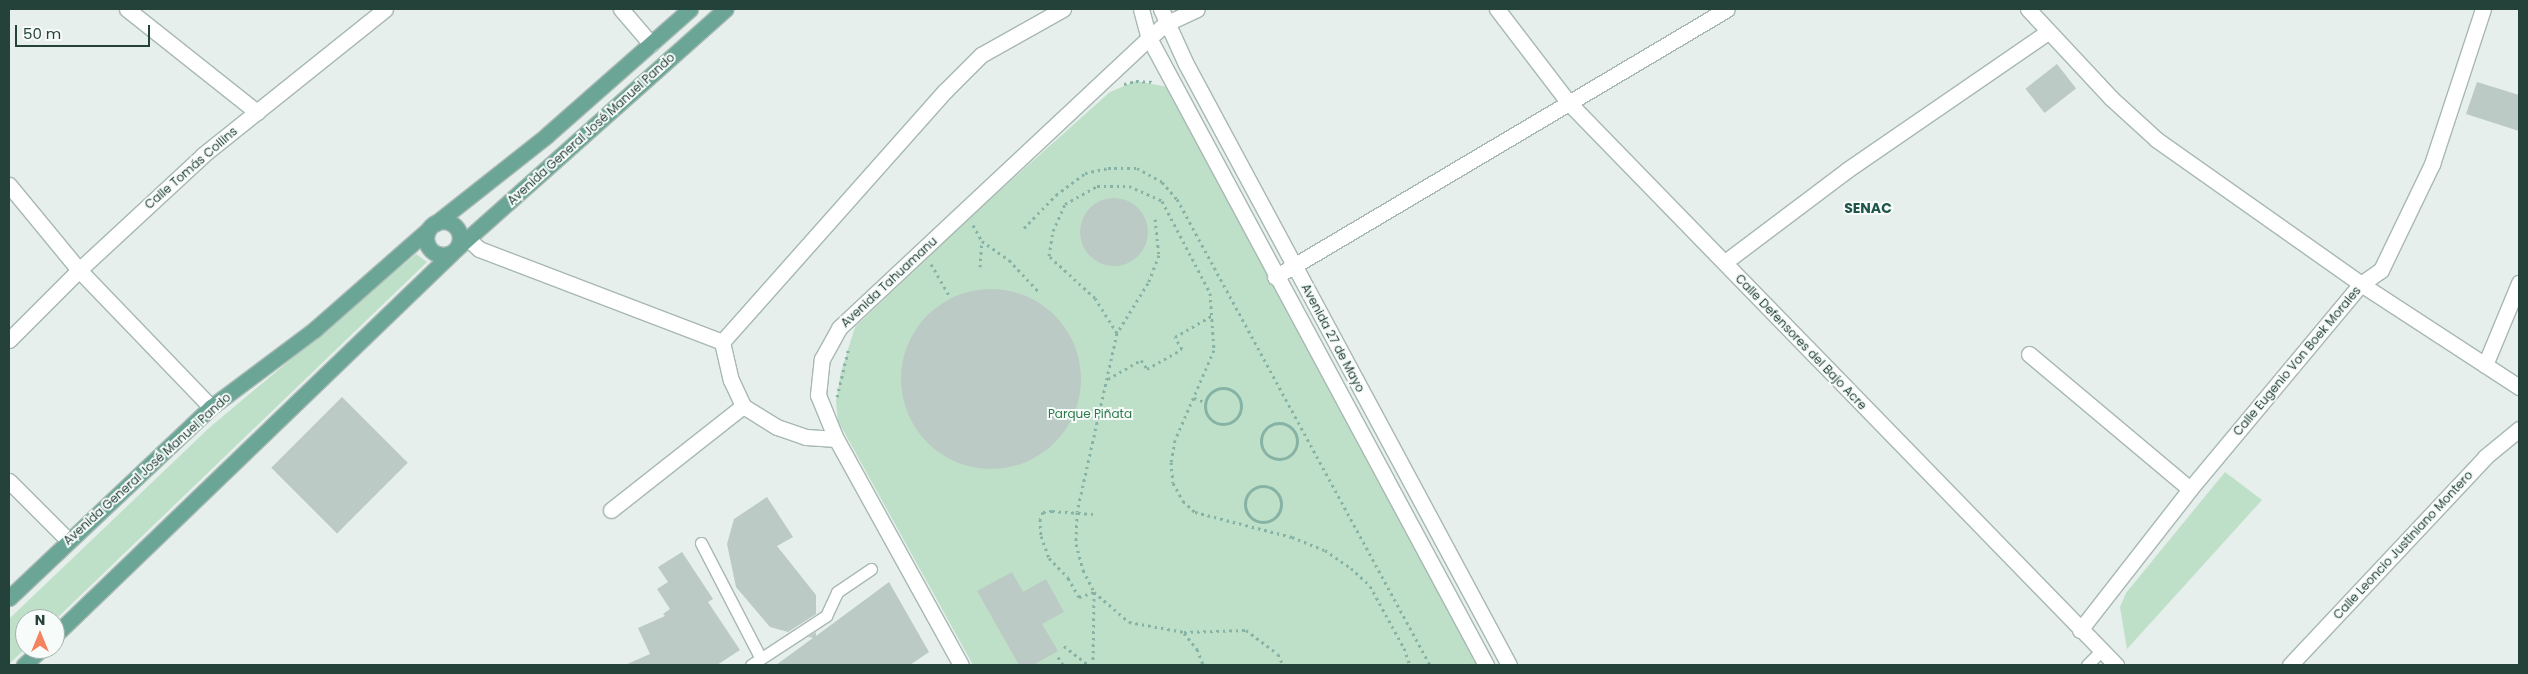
<!DOCTYPE html>
<meta charset="utf-8">
<style>
body{margin:0}
#map{position:relative;width:2528px;height:674px;overflow:hidden;background:#e6efeb;font-family:Poppins,sans-serif}
div>[style]{position:absolute}
.green>*{inset:0;background:#bfe0c8}
.building>*{inset:0;background:#bbcac4;transform-origin:0 0}
.round{border-radius:50%}
.path>*{height:3px;margin-top:-1.5px;transform-origin:0;background:repeating-linear-gradient(90deg,#86b3a5 0 2.5px,transparent 0 6.5px)}
.path>.ring{margin:-1.5px;padding:0;box-sizing:content-box;background:none;border:3px solid #86b3a5;border-radius:50%}
.roads{filter:drop-shadow(1px 0 #a8b8b2) drop-shadow(-1px 0 #a8b8b2) drop-shadow(0 1px #a8b8b2) drop-shadow(0 -1px #a8b8b2)}
.lane>*{height:11px;margin:-5.5px;padding:0 5.5px;transform-origin:5.5px;border-radius:5.5px;background:#fff}
.street>*{height:15px;margin:-7.5px;padding:0 7.5px;transform-origin:7.5px;border-radius:7.5px;background:#fff}
.secondary>*{height:15px;margin:-7.5px;padding:0 7.5px;transform-origin:7.5px;border-radius:7.5px;background:#fff}
.primary>*{height:15px;margin:-7.5px;padding:0 7.5px;transform-origin:7.5px;border-radius:7.5px;background:#6aa596}
.primary>.ring{margin:-7.5px;padding:0;box-sizing:content-box;background:none;border:15px solid #6aa596;border-radius:50%}
.path-bridge>*{height:3px;margin-top:-1.5px;transform-origin:0;background:repeating-linear-gradient(90deg,#86b3a5 0 2.5px,transparent 0 6.5px)}
span{translate:-50% -50%;white-space:nowrap;text-align:center;line-height:1.15;-webkit-text-stroke:4px #f7fbf9;paint-order:stroke}
.street-label{font-size:12px;color:#24423a}
.park-label{font-size:12px;color:#2d7a4b}
.neighbourhood-label{font-size:14px;color:#1f5548;font-weight:700}
.frame{position:absolute;inset:0;border:10px solid #24423a;pointer-events:none}
.north{position:absolute;left:15px;top:609px;width:50px;height:50px;box-sizing:border-box;background:#f7fbf9;border:1px solid #a3b1ad;border-radius:50%;rotate:0deg;font-size:14px;font-weight:700;line-height:20px;text-align:center;color:#24423a}
.north::after{content:'';display:block;margin:auto;width:18px;height:22px;background:#f4845f;clip-path:polygon(50% 0,100% 100%,50% 72%,0 100%)}
.scale{position:absolute;left:15px;top:25px;width:135px;height:22px;box-sizing:border-box;border:2px solid #24423a;border-top:0;padding-left:6px;font-size:15px;line-height:18px;white-space:nowrap;color:#24423a;-webkit-text-stroke:4px #f7fbf9;paint-order:stroke}
</style>
<div id="map">
<div class="green">
<i style="clip-path:polygon(1136px 81px,1168px 87px,1478px 665px,973px 665px,838px 421px,836px 402px,841px 372px,855px 327px,969px 218px,1110px 92px)"></i>
<i style="clip-path:polygon(416px 254px,427px 262px,55px 620px,25px 619px,25px 649px,9px 664px,9px 619px,209px 428px)"></i>
<i style="clip-path:polygon(2225px 472px,2262px 500px,2127px 649px,2120px 607px,2126px 593px)"></i>
</div>
<div class="building">
<i style="left:2057px;top:64px;width:31px;height:40px;rotate:52deg"></i>
<i style="clip-path:polygon(2477px 82px,2519px 95px,2519px 131px,2466px 114px)"></i>
<i class="round" style="left:1080px;top:198px;width:68px;height:68px"></i>
<i class="round" style="left:901px;top:289px;width:180px;height:180px"></i>
<i style="left:342px;top:397px;width:93px;height:100px;rotate:45deg"></i>
<i style="clip-path:polygon(767px 497px,793px 537px,777px 546px,816px 595px,816px 614px,788px 632px,770px 627px,736px 587px,727px 544px,734px 519px)"></i>
<i style="clip-path:polygon(682px 552px,713px 599px,708px 602px,740px 650px,717px 665px,625px 665px,650px 654px,638px 628px,665px 616px,663px 614px,670px 609px,657px 589px,668px 582px,658px 567px)"></i>
<i style="clip-path:polygon(1012px 572px,1023px 592px,1046px 579px,1064px 612px,1042px 624px,1058px 651px,1033px 665px,1019px 665px,977px 591px)"></i>
<i style="clip-path:polygon(889px 582px,929px 652px,910px 665px,776px 665px,813px 638px,808px 637px,816px 632px,816px 636px)"></i>
</div>
<div class="path">
<i style="left:1124px;top:84px;width:12px;rotate:-14deg"></i>
<i style="left:1136px;top:81px;width:18px;rotate:3deg"></i>
<i style="left:1155px;top:219px;width:36px;rotate:84deg"></i>
<i style="left:1159px;top:255px;width:30px;rotate:111deg"></i>
<i style="left:1148px;top:283px;width:59px;rotate:121.8deg"></i>
<i style="left:1117px;top:333px;width:183px;rotate:102.6deg"></i>
<i style="left:1077px;top:512px;width:32px;rotate:92deg"></i>
<i style="left:1076px;top:544px;width:27px;rotate:75deg"></i>
<i style="left:1083px;top:570px;width:25px;rotate:63deg"></i>
<i style="left:1094px;top:592px;width:46px;rotate:40.6deg"></i>
<i style="left:1129px;top:622px;width:56px;rotate:10.3deg"></i>
<i style="left:1184px;top:632px;width:62px;rotate:-1.8deg"></i>
<i style="left:1246px;top:630px;width:40px;rotate:37deg"></i>
<i style="left:1278px;top:654px;width:12px;rotate:66deg"></i>
<i style="left:973px;top:225px;width:18px;rotate:61deg"></i>
<i style="left:982px;top:241px;width:33px;rotate:35deg"></i>
<i style="left:1009px;top:260px;width:42px;rotate:46.9deg"></i>
<i style="left:1024px;top:228px;width:46px;rotate:-45.9deg"></i>
<i style="left:1056px;top:195px;width:36px;rotate:-37deg"></i>
<i style="left:1085px;top:173px;width:24px;rotate:-12deg"></i>
<i style="left:1108px;top:168px;width:29px"></i>
<i style="left:1137px;top:168px;width:29px;rotate:29deg"></i>
<i style="left:1162px;top:182px;width:23px;rotate:49deg"></i>
<i style="left:1177px;top:199px;width:530px;rotate:61.5deg"></i>
<i style="left:931px;top:264px;width:39px;rotate:60deg"></i>
<i style="left:980px;top:267px;width:26px;rotate:-86deg"></i>
<i style="left:1117px;top:333px;width:41px;rotate:-122.2deg"></i>
<i style="left:1095px;top:298px;width:62px;rotate:-137.6deg"></i>
<i style="left:1049px;top:256px;width:25px;rotate:-81deg"></i>
<i style="left:1053px;top:231px;width:30px;rotate:-66deg"></i>
<i style="left:1065px;top:204px;width:37px;rotate:-29deg"></i>
<i style="left:1097px;top:186px;width:32px"></i>
<i style="left:1129px;top:186px;width:36px;rotate:24deg"></i>
<i style="left:1162px;top:201px;width:104px;rotate:62.4deg"></i>
<i style="left:1210px;top:293px;width:57px;rotate:86deg"></i>
<i style="left:1214px;top:350px;width:98px;rotate:113.4deg"></i>
<i style="left:1175px;top:440px;width:22px;rotate:100deg"></i>
<i style="left:1171px;top:462px;width:21px;rotate:85deg"></i>
<i style="left:1173px;top:483px;width:21px;rotate:61deg"></i>
<i style="left:1183px;top:501px;width:16px;rotate:43deg"></i>
<i style="left:1195px;top:512px;width:100px;rotate:14.5deg"></i>
<i style="left:1292px;top:537px;width:35px;rotate:22deg"></i>
<i style="left:1325px;top:550px;width:32px;rotate:35deg"></i>
<i style="left:1351px;top:568px;width:26px;rotate:43deg"></i>
<i style="left:1370px;top:586px;width:71px;rotate:61.3deg"></i>
<i style="left:1404px;top:648px;width:18px;rotate:71deg"></i>
<i style="left:1108px;top:379px;width:38px;rotate:-30deg"></i>
<i style="left:1141px;top:360px;width:11px;rotate:56deg"></i>
<i style="left:1147px;top:369px;width:40px;rotate:-29.7deg"></i>
<i style="left:1182px;top:349px;width:14px;rotate:-120deg"></i>
<i style="left:1175px;top:337px;width:44px;rotate:-30.1deg"></i>
<i class="ring" style="left:1205px;top:388px;width:33px;height:33px"></i>
<i style="left:837px;top:397px;width:51px;rotate:-76.5deg"></i>
<i style="left:1194px;top:398px;width:12px;rotate:20deg"></i>
<i class="ring" style="left:1261px;top:423px;width:33px;height:33px"></i>
<i class="ring" style="left:1245px;top:486px;width:33px;height:33px"></i>
<i style="left:1052px;top:511px;width:9px;rotate:174deg"></i>
<i style="left:1043px;top:512px;width:8px;rotate:113deg"></i>
<i style="left:1040px;top:519px;width:17px;rotate:87deg"></i>
<i style="left:1041px;top:536px;width:23px;rotate:70deg"></i>
<i style="left:1049px;top:558px;width:28px;rotate:46deg"></i>
<i style="left:1068px;top:578px;width:22px;rotate:60deg"></i>
<i style="left:1079px;top:597px;width:16px;rotate:-18deg"></i>
<i style="left:1094px;top:592px;width:73px;rotate:90.8deg"></i>
<i style="left:1184px;top:633px;width:21px;rotate:51deg"></i>
<i style="left:1197px;top:649px;width:17px;rotate:69deg"></i>
<i style="left:1064px;top:646px;width:31px;rotate:38deg"></i>
<i style="left:1058px;top:657px;width:9px;rotate:58deg"></i>
</div>
<div class="roads">
<div class="lane">
<i style="left:701px;top:543px;width:128px;rotate:62.6deg"></i>
<i style="left:751px;top:665px;width:90px;rotate:-33.2deg"></i>
<i style="left:826px;top:616px;width:26px;rotate:-65deg"></i>
<i style="left:837px;top:592px;width:41px;rotate:-34.1deg"></i>
<i style="left:2087px;top:665px;width:20px;rotate:-45deg"></i>
</div>
<div class="street">
<i style="left:127px;top:9px;width:166px;rotate:38.4deg"></i>
<i style="left:621px;top:9px;width:46px;rotate:49.4deg"></i>
<i style="left:1497px;top:9px;width:117px;rotate:52.6deg"></i>
<i style="left:1568px;top:102px;width:786px;rotate:45.77deg"></i>
<i style="left:2028px;top:9px;width:122px;rotate:47deg"></i>
<i style="left:2111px;top:98px;width:62px;rotate:42.4deg"></i>
<i style="left:2157px;top:140px;width:250px;rotate:35.2deg"></i>
<i style="left:2361px;top:284px;width:189px;rotate:33.1deg"></i>
<i style="left:9px;top:185px;width:110px;rotate:50.5deg"></i>
<i style="left:79px;top:270px;width:190px;rotate:46.1deg"></i>
<i style="left:468px;top:239px;width:15px;rotate:42deg"></i>
<i style="left:479px;top:249px;width:260px;rotate:20.9deg"></i>
<i style="left:722px;top:342px;width:39px;rotate:77deg"></i>
<i style="left:731px;top:380px;width:29px;rotate:65deg"></i>
<i style="left:743px;top:406px;width:40px;rotate:32deg"></i>
<i style="left:777px;top:427px;width:31px;rotate:19deg"></i>
<i style="left:806px;top:437px;width:30px;rotate:4deg"></i>
<i style="left:1725px;top:262px;width:153px;rotate:-37deg"></i>
<i style="left:1847px;top:170px;width:244px;rotate:-34.5deg"></i>
<i style="left:1275px;top:277px;width:525px;rotate:-30.66deg"></i>
<i style="left:9px;top:340px;width:99px;rotate:-45deg"></i>
<i style="left:79px;top:270px;width:169px;rotate:-42.8deg"></i>
<i style="left:203px;top:155px;width:233px;rotate:-38.7deg"></i>
<i style="left:722px;top:342px;width:336px;rotate:-48.4deg"></i>
<i style="left:945px;top:91px;width:51px;rotate:-45deg"></i>
<i style="left:981px;top:55px;width:94px;rotate:-29.3deg"></i>
<i style="left:2029px;top:354px;width:210px;rotate:40deg"></i>
<i style="left:2485px;top:365px;width:89px;rotate:-67.5deg"></i>
<i style="left:9px;top:481px;width:83px;rotate:45deg"></i>
<i style="left:611px;top:510px;width:168px;rotate:-38.2deg"></i>
<i style="left:2080px;top:630px;width:179px;rotate:-52deg"></i>
<i style="left:2190px;top:489px;width:267px;rotate:-50.2deg"></i>
<i style="left:2361px;top:284px;width:24px;rotate:-35deg"></i>
<i style="left:2381px;top:270px;width:118px;rotate:-64.3deg"></i>
<i style="left:2432px;top:164px;width:163px;rotate:-71.8deg"></i>
<i style="left:961px;top:665px;width:258px;rotate:-118.9deg"></i>
<i style="left:836px;top:439px;width:48px;rotate:-112.2deg"></i>
<i style="left:818px;top:395px;width:36px;rotate:-84deg"></i>
<i style="left:822px;top:359px;width:35px;rotate:-61deg"></i>
<i style="left:839px;top:328px;width:424px;rotate:-43.1deg"></i>
<i style="left:1149px;top:38px;width:21px;rotate:-41deg"></i>
<i style="left:1165px;top:24px;width:35px;rotate:-25deg"></i>
<i style="left:2290px;top:665px;width:285px;rotate:-46.8deg"></i>
<i style="left:2485px;top:457px;width:44px;rotate:-39.5deg"></i>
</div>
<div class="secondary">
<i style="left:1141px;top:9px;width:30px;rotate:75deg"></i>
<i style="left:1149px;top:38px;width:712px;rotate:61.74deg"></i>
<i style="left:1161px;top:9px;width:60px;rotate:65.6deg"></i>
<i style="left:1186px;top:64px;width:682px;rotate:61.74deg"></i>
</div>
<div class="primary">
<i class="ring" style="left:426px;top:221px;width:19px;height:19px"></i>
<i style="left:436px;top:223px;width:140px;rotate:-38.3deg"></i>
<i style="left:546px;top:136px;width:192px;rotate:-41.4deg"></i>
<i style="left:456px;top:249px;width:361px;rotate:-41.7deg"></i>
<i style="left:9px;top:598px;width:278px;rotate:-43.4deg"></i>
<i style="left:211px;top:407px;width:129px;rotate:-36.8deg"></i>
<i style="left:314px;top:330px;width:152px;rotate:-41.3deg"></i>
<i style="left:55px;top:635px;width:551px;rotate:-43.9deg"></i>
<i style="left:24px;top:665px;width:23px;rotate:-43deg"></i>
</div>
</div>
<div class="path-bridge">
<i style="left:1052px;top:511px;width:41px;rotate:4.2deg"></i>
</div>
<div class="street-label">
<span style="left:591px;top:129px;rotate:-42deg">Avenida General José Manuel Pando</span>
<span style="left:191px;top:168px;rotate:-41deg">Calle Tomás Collins</span>
<span style="left:889px;top:282px;rotate:-43deg">Avenida Tahuamanu</span>
<span style="left:1333px;top:338px;rotate:62deg">Avenida 27 de Mayo</span>
<span style="left:1801px;top:342px;rotate:46deg">Calle Defensores del Bajo Acre</span>
<span style="left:2297px;top:361px;rotate:-50deg">Calle Eugenio Von Boek Morales</span>
<span style="left:147px;top:469px;rotate:-42deg">Avenida General José Manuel Pando</span>
<span style="left:2403px;top:545px;rotate:-47deg">Calle Leoncio Justiniano Montero</span>
</div>
<div class="park-label">
<span style="left:1090px;top:414px">Parque Piñata</span>
</div>
<div class="neighbourhood-label">
<span style="left:1868px;top:208px">SENAC</span>
</div>
<div class="frame"></div>
<div class="north">N</div>
<div class="scale">50 m</div>
</div>
